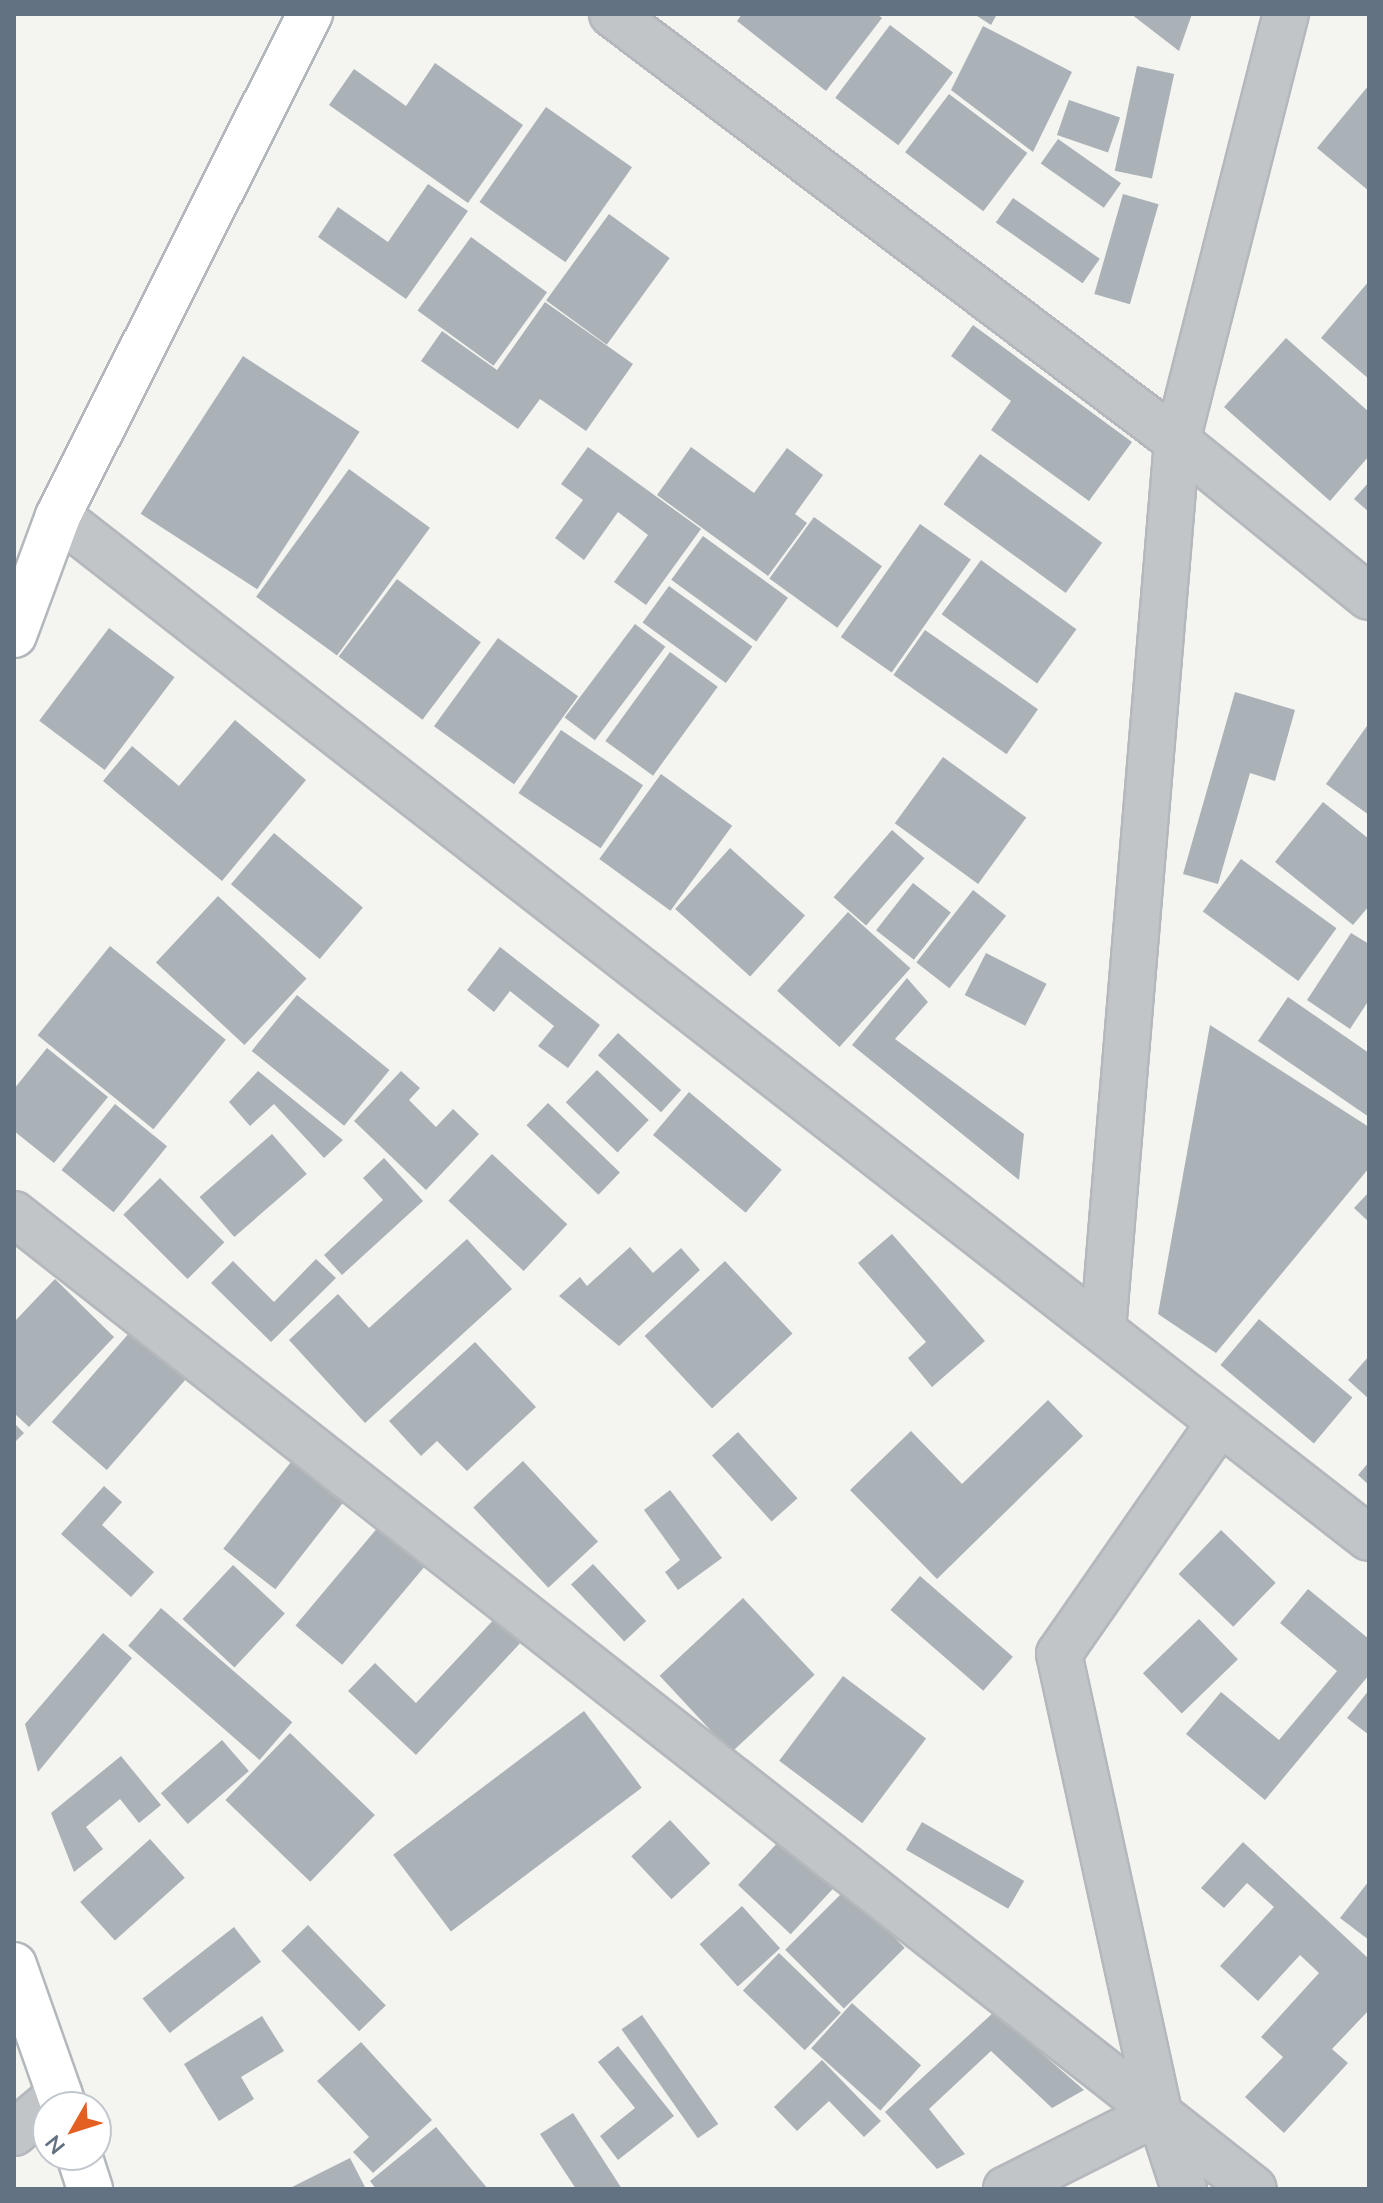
<!DOCTYPE html>
<style>
body{margin:0}
#map{position:relative;width:1383px;height:2203px;overflow:hidden;background:#f4f5f0;font-family:Mulish,sans-serif}
div>[style]{position:absolute}
.building>*{inset:0;background:#aab1b7;transform-origin:0 0}
.roads{filter:drop-shadow(2px 0 #b4b8bc) drop-shadow(-2px 0 #b4b8bc) drop-shadow(0 2px #b4b8bc) drop-shadow(0 -2px #b4b8bc)}
.minor>*{height:44px;margin:-22px;padding:0 22px;transform-origin:22px;border-radius:22px;background:#c1c5c8}
.major>*{height:44px;margin:-22px;padding:0 22px;transform-origin:22px;border-radius:22px;background:#fff}
span{translate:-50% -50%;white-space:nowrap;text-align:center;line-height:1.15;-webkit-text-stroke:8px #fff;paint-order:stroke}
.frame{position:absolute;inset:0;border:16px solid #637282;pointer-events:none}
.north{position:absolute;left:32px;top:2091px;width:80px;height:80px;box-sizing:border-box;background:#fff;border:2px solid #c1c7cd;border-radius:50%;rotate:231deg;font-size:22px;font-weight:700;line-height:32px;text-align:center;color:#637282}
.north::after{content:'';display:block;margin:auto;width:28px;height:36px;background:#e35f22;clip-path:polygon(50% 0,100% 100%,50% 72%,0 100%)}
</style>
<div id="map">
<div class="building">
<i style="clip-path:polygon(742px 14px,877px 14px,882px 18px,826px 91px,737px 21px)"></i>
<i style="clip-path:polygon(974px 14px,997px 14px,991px 25px)"></i>
<i style="clip-path:polygon(1131px 14px,1192px 14px,1179px 51px)"></i>
<i style="left:890px;top:25px;width:79px;height:91px;rotate:37deg"></i>
<i style="clip-path:polygon(983px 26px,1072px 72px,1033px 152px,951px 90px)"></i>
<i style="clip-path:polygon(435px 63px,523px 125px,468px 203px,329px 105px,354px 69px,406px 106px)"></i>
<i style="left:1137px;top:66px;width:38px;height:107px;rotate:12deg"></i>
<i style="clip-path:polygon(1369px 85px,1369px 191px,1317px 148px)"></i>
<i style="left:949px;top:94px;width:98px;height:73px;rotate:37deg"></i>
<i style="left:1069px;top:100px;width:54px;height:37px;rotate:19deg"></i>
<i style="left:546px;top:107px;width:105px;height:116px;rotate:35deg"></i>
<i style="left:1058px;top:139px;width:77px;height:30px;rotate:35deg"></i>
<i style="clip-path:polygon(428px 184px,468px 211px,406px 299px,318px 237px,338px 207px,388px 242px)"></i>
<i style="left:1123px;top:194px;width:37px;height:104px;rotate:16deg"></i>
<i style="left:1013px;top:198px;width:106px;height:30px;rotate:35deg"></i>
<i style="left:609px;top:214px;width:75px;height:107px;rotate:36deg"></i>
<i style="left:471px;top:237px;width:94px;height:91px;rotate:36deg"></i>
<i style="clip-path:polygon(1369px 281px,1369px 379px,1321px 338px)"></i>
<i style="clip-path:polygon(545px 302px,633px 364px,586px 431px,540px 399px,518px 429px,421px 361px,442px 331px,497px 370px)"></i>
<i style="clip-path:polygon(973px 325px,1132px 442px,1089px 501px,991px 430px,1011px 401px,951px 356px)"></i>
<i style="clip-path:polygon(1286px 338px,1369px 412px,1369px 456px,1330px 501px,1224px 407px)"></i>
<i style="left:243px;top:356px;width:139px;height:188px;rotate:33deg"></i>
<i style="clip-path:polygon(588px 447px,701px 529px,646px 605px,614px 582px,648px 535px,618px 512px,584px 560px,555px 538px,583px 500px,561px 484px)"></i>
<i style="clip-path:polygon(691px 447px,754px 493px,787px 448px,823px 475px,795px 514px,807px 523px,768px 576px,657px 495px)"></i>
<i style="left:980px;top:454px;width:151px;height:62px;rotate:36deg"></i>
<i style="left:349px;top:469px;width:100px;height:158px;rotate:36deg"></i>
<i style="clip-path:polygon(1369px 482px,1369px 512px,1354px 499px)"></i>
<i style="left:814px;top:517px;width:84px;height:76px;rotate:36deg"></i>
<i style="left:920px;top:524px;width:62px;height:138px;rotate:35deg"></i>
<i style="left:703px;top:536px;width:105px;height:54px;rotate:36deg"></i>
<i style="left:981px;top:560px;width:118px;height:67px;rotate:36deg"></i>
<i style="left:397px;top:579px;width:105px;height:97px;rotate:37deg"></i>
<i style="left:669px;top:586px;width:103px;height:45px;rotate:36deg"></i>
<i style="left:635px;top:624px;width:38px;height:117px;rotate:37deg"></i>
<i style="left:109px;top:628px;width:82px;height:116px;rotate:37deg"></i>
<i style="left:925px;top:630px;width:138px;height:55px;rotate:35deg"></i>
<i style="left:498px;top:638px;width:99px;height:109px;rotate:36deg"></i>
<i style="left:670px;top:652px;width:59px;height:110px;rotate:36deg"></i>
<i style="clip-path:polygon(1235px 692px,1295px 710px,1275px 781px,1250px 773px,1218px 884px,1183px 874px)"></i>
<i style="clip-path:polygon(235px 720px,306px 780px,222px 881px,103px 781px,132px 746px,179px 786px)"></i>
<i style="clip-path:polygon(1369px 723px,1369px 815px,1326px 784px)"></i>
<i style="left:561px;top:730px;width:99px;height:76px;rotate:34deg"></i>
<i style="left:943px;top:757px;width:103px;height:82px;rotate:36deg"></i>
<i style="left:661px;top:774px;width:88px;height:105px;rotate:36deg"></i>
<i style="clip-path:polygon(1323px 802px,1369px 839px,1369px 906px,1353px 925px,1275px 862px)"></i>
<i style="left:892px;top:830px;width:43px;height:89px;rotate:41deg"></i>
<i style="left:274px;top:833px;width:116px;height:67px;rotate:40deg"></i>
<i style="left:730px;top:848px;width:101px;height:82px;rotate:42deg"></i>
<i style="left:1241px;top:859px;width:118px;height:65px;rotate:36deg"></i>
<i style="left:913px;top:883px;width:48px;height:60px;rotate:38deg"></i>
<i style="left:973px;top:890px;width:42px;height:92px;rotate:38deg"></i>
<i style="left:218px;top:896px;width:121px;height:91px;rotate:43deg"></i>
<i style="left:848px;top:912px;width:84px;height:106px;rotate:42deg"></i>
<i style="clip-path:polygon(1351px 933px,1369px 944px,1369px 1000px,1350px 1029px,1307px 1000px)"></i>
<i style="left:110px;top:946px;width:149px;height:115px;rotate:39deg"></i>
<i style="clip-path:polygon(500px 947px,600px 1025px,568px 1068px,538px 1046px,554px 1026px,510px 991px,494px 1012px,467px 990px)"></i>
<i style="left:986px;top:953px;width:68px;height:47px;rotate:27deg"></i>
<i style="clip-path:polygon(907px 978px,928px 1002px,895px 1039px,1024px 1134px,1019px 1180px,852px 1045px)"></i>
<i style="left:297px;top:995px;width:119px;height:72px;rotate:39deg"></i>
<i style="clip-path:polygon(1288px 997px,1369px 1053px,1369px 1117px,1258px 1041px)"></i>
<i style="clip-path:polygon(1210px 1025px,1369px 1127px,1369px 1168px,1216px 1353px,1158px 1314px)"></i>
<i style="left:618px;top:1033px;width:85px;height:30px;rotate:42deg"></i>
<i style="clip-path:polygon(47px 1048px,108px 1097px,54px 1163px,14px 1131px,14px 1089px)"></i>
<i style="left:597px;top:1070px;width:72px;height:45px;rotate:44deg"></i>
<i style="clip-path:polygon(258px 1071px,343px 1140px,324px 1158px,274px 1104px,250px 1126px,229px 1102px)"></i>
<i style="clip-path:polygon(401px 1071px,420px 1088px,409px 1100px,436px 1127px,453px 1109px,479px 1134px,426px 1190px,354px 1121px)"></i>
<i style="left:689px;top:1092px;width:121px;height:56px;rotate:40deg"></i>
<i style="left:548px;top:1103px;width:100px;height:31px;rotate:44deg"></i>
<i style="left:115px;top:1104px;width:67px;height:85px;rotate:39deg"></i>
<i style="left:272px;top:1134px;width:53px;height:96px;rotate:49deg"></i>
<i style="left:492px;top:1154px;width:103px;height:64px;rotate:43deg"></i>
<i style="clip-path:polygon(384px 1158px,423px 1201px,342px 1275px,324px 1255px,383px 1200px,363px 1178px)"></i>
<i style="left:160px;top:1178px;width:91px;height:52px;rotate:45deg"></i>
<i style="clip-path:polygon(1369px 1192px,1369px 1222px,1354px 1208px)"></i>
<i style="clip-path:polygon(892px 1234px,985px 1341px,932px 1387px,908px 1358px,926px 1342px,858px 1263px)"></i>
<i style="clip-path:polygon(467px 1239px,512px 1289px,365px 1423px,289px 1340px,338px 1294px,369px 1328px)"></i>
<i style="clip-path:polygon(630px 1247px,653px 1273px,681px 1248px,700px 1270px,619px 1346px,559px 1296px,580px 1277px,587px 1286px)"></i>
<i style="clip-path:polygon(316px 1259px,336px 1278px,271px 1342px,211px 1283px,233px 1261px,274px 1302px)"></i>
<i style="left:725px;top:1261px;width:99px;height:110px;rotate:47deg"></i>
<i style="clip-path:polygon(55px 1279px,114px 1337px,29px 1427px,14px 1413px,14px 1322px)"></i>
<i style="left:1259px;top:1319px;width:122px;height:60px;rotate:40deg"></i>
<i style="left:137px;top:1324px;width:73px;height:130px;rotate:41deg"></i>
<i style="clip-path:polygon(475px 1342px,536px 1407px,467px 1471px,437px 1441px,421px 1456px,389px 1421px)"></i>
<i style="clip-path:polygon(1369px 1356px,1369px 1399px,1348px 1380px)"></i>
<i style="clip-path:polygon(1048px 1400px,1083px 1436px,937px 1579px,850px 1490px,911px 1431px,962px 1484px)"></i>
<i style="clip-path:polygon(14px 1423px,24px 1433px,14px 1443px)"></i>
<i style="left:738px;top:1432px;width:89px;height:35px;rotate:48deg"></i>
<i style="left:523px;top:1461px;width:110px;height:68px;rotate:47deg"></i>
<i style="left:291px;top:1462px;width:66px;height:110px;rotate:38deg"></i>
<i style="clip-path:polygon(1369px 1462px,1369px 1485px,1358px 1475px)"></i>
<i style="clip-path:polygon(104px 1486px,122px 1502px,102px 1525px,154px 1572px,131px 1597px,61px 1534px)"></i>
<i style="clip-path:polygon(670px 1490px,722px 1558px,678px 1590px,665px 1572px,680px 1560px,644px 1510px)"></i>
<i style="left:379px;top:1526px;width:61px;height:130px;rotate:40deg"></i>
<i style="left:1221px;top:1530px;width:76px;height:61px;rotate:44deg"></i>
<i style="left:593px;top:1564px;width:78px;height:30px;rotate:47deg"></i>
<i style="left:233px;top:1565px;width:71px;height:74px;rotate:43deg"></i>
<i style="left:920px;top:1576px;width:123px;height:45px;rotate:41deg"></i>
<i style="clip-path:polygon(1308px 1589px,1369px 1639px,1369px 1675px,1265px 1800px,1186px 1734px,1221px 1692px,1279px 1740px,1337px 1671px,1280px 1623px)"></i>
<i style="left:743px;top:1598px;width:105px;height:114px;rotate:47deg"></i>
<i style="left:161px;top:1608px;width:174px;height:50px;rotate:41deg"></i>
<i style="clip-path:polygon(498px 1615px,524px 1639px,416px 1755px,348px 1691px,375px 1663px,416px 1703px)"></i>
<i style="left:1199px;top:1619px;width:56px;height:78px;rotate:46deg"></i>
<i style="clip-path:polygon(103px 1633px,132px 1658px,38px 1772px,25px 1724px)"></i>
<i style="left:843px;top:1676px;width:104px;height:106px;rotate:37deg"></i>
<i style="clip-path:polygon(1369px 1690px,1369px 1735px,1347px 1718px)"></i>
<i style="left:584px;top:1711px;width:96px;height:239px;rotate:53deg"></i>
<i style="left:290px;top:1733px;width:118px;height:93px;rotate:44deg"></i>
<i style="left:222px;top:1740px;width:41px;height:81px;rotate:49deg"></i>
<i style="clip-path:polygon(121px 1756px,161px 1805px,139px 1823px,120px 1799px,86px 1827px,103px 1849px,74px 1872px,51px 1813px)"></i>
<i style="left:670px;top:1820px;width:59px;height:53px;rotate:47deg"></i>
<i style="left:922px;top:1822px;width:118px;height:32px;rotate:30deg"></i>
<i style="left:150px;top:1839px;width:52px;height:94px;rotate:48deg"></i>
<i style="left:781px;top:1839px;width:72px;height:63px;rotate:43deg"></i>
<i style="clip-path:polygon(1243px 1842px,1369px 1959px,1369px 2010px,1332px 2049px,1348px 2063px,1284px 2133px,1245px 2097px,1283px 2057px,1261px 2037px,1319px 1973px,1300px 1955px,1258px 2001px,1220px 1966px,1274px 1907px,1247px 1883px,1224px 1908px,1201px 1888px)"></i>
<i style="clip-path:polygon(1369px 1881px,1369px 1940px,1340px 1918px)"></i>
<i style="left:846px;top:1889px;width:83px;height:86px;rotate:45deg"></i>
<i style="left:742px;top:1906px;width:57px;height:57px;rotate:48deg"></i>
<i style="left:308px;top:1925px;width:112px;height:37px;rotate:46deg"></i>
<i style="left:234px;top:1927px;width:44px;height:116px;rotate:52deg"></i>
<i style="left:779px;top:1953px;width:86px;height:52px;rotate:44deg"></i>
<i style="left:852px;top:2003px;width:93px;height:61px;rotate:42deg"></i>
<i style="clip-path:polygon(994px 2012px,1084px 2090px,1052px 2108px,991px 2051px,929px 2109px,965px 2154px,937px 2169px,885px 2112px)"></i>
<i style="left:642px;top:2015px;width:133px;height:25px;rotate:55deg"></i>
<i style="clip-path:polygon(262px 2016px,284px 2051px,241px 2077px,254px 2099px,219px 2121px,184px 2064px)"></i>
<i style="clip-path:polygon(361px 2042px,432px 2120px,373px 2173px,353px 2152px,369px 2137px,317px 2081px)"></i>
<i style="clip-path:polygon(618px 2046px,674px 2116px,618px 2160px,600px 2136px,635px 2108px,598px 2062px)"></i>
<i style="clip-path:polygon(822px 2060px,881px 2121px,864px 2137px,829px 2101px,797px 2131px,774px 2107px)"></i>
<i style="clip-path:polygon(573px 2113px,622px 2189px,576px 2189px,540px 2134px)"></i>
<i style="clip-path:polygon(436px 2127px,488px 2189px,376px 2189px,370px 2181px)"></i>
<i style="clip-path:polygon(350px 2158px,366px 2189px,288px 2189px)"></i>
</div>
<div class="roads">
<div class="minor">
<i style="left:612px;top:14px;width:708px;rotate:37.08deg"></i>
<i style="left:1177px;top:441px;width:247px;rotate:39.1deg"></i>
<i style="left:58px;top:516px;width:1662px;rotate:37.94deg"></i>
<i style="left:14px;top:1214px;width:1577px;rotate:38.18deg"></i>
<i style="left:1103px;top:1330px;width:892px;rotate:-85.24deg"></i>
<i style="left:1177px;top:441px;width:441px;rotate:-75.7deg"></i>
<i style="left:14px;top:2133px;width:60px;rotate:-40.3deg"></i>
<i style="left:1006px;top:2189px;width:171px;rotate:-26.7deg"></i>
<i style="left:1184px;top:2189px;width:81px;rotate:-108deg"></i>
<i style="left:1159px;top:2112px;width:469px;rotate:-102.3deg"></i>
<i style="left:1059px;top:1654px;width:282px;rotate:-55.2deg"></i>
</div>
<div class="major">
<i style="left:14px;top:635px;width:127px;rotate:-69.7deg"></i>
<i style="left:58px;top:516px;width:562px;rotate:-63.34deg"></i>
<i style="left:14px;top:1965px;width:151px;rotate:70.6deg"></i>
<i style="left:79px;top:2155px;width:36px;rotate:72deg"></i>
</div>
</div>
<div class="frame"></div>
<div class="north">N</div>
</div>
